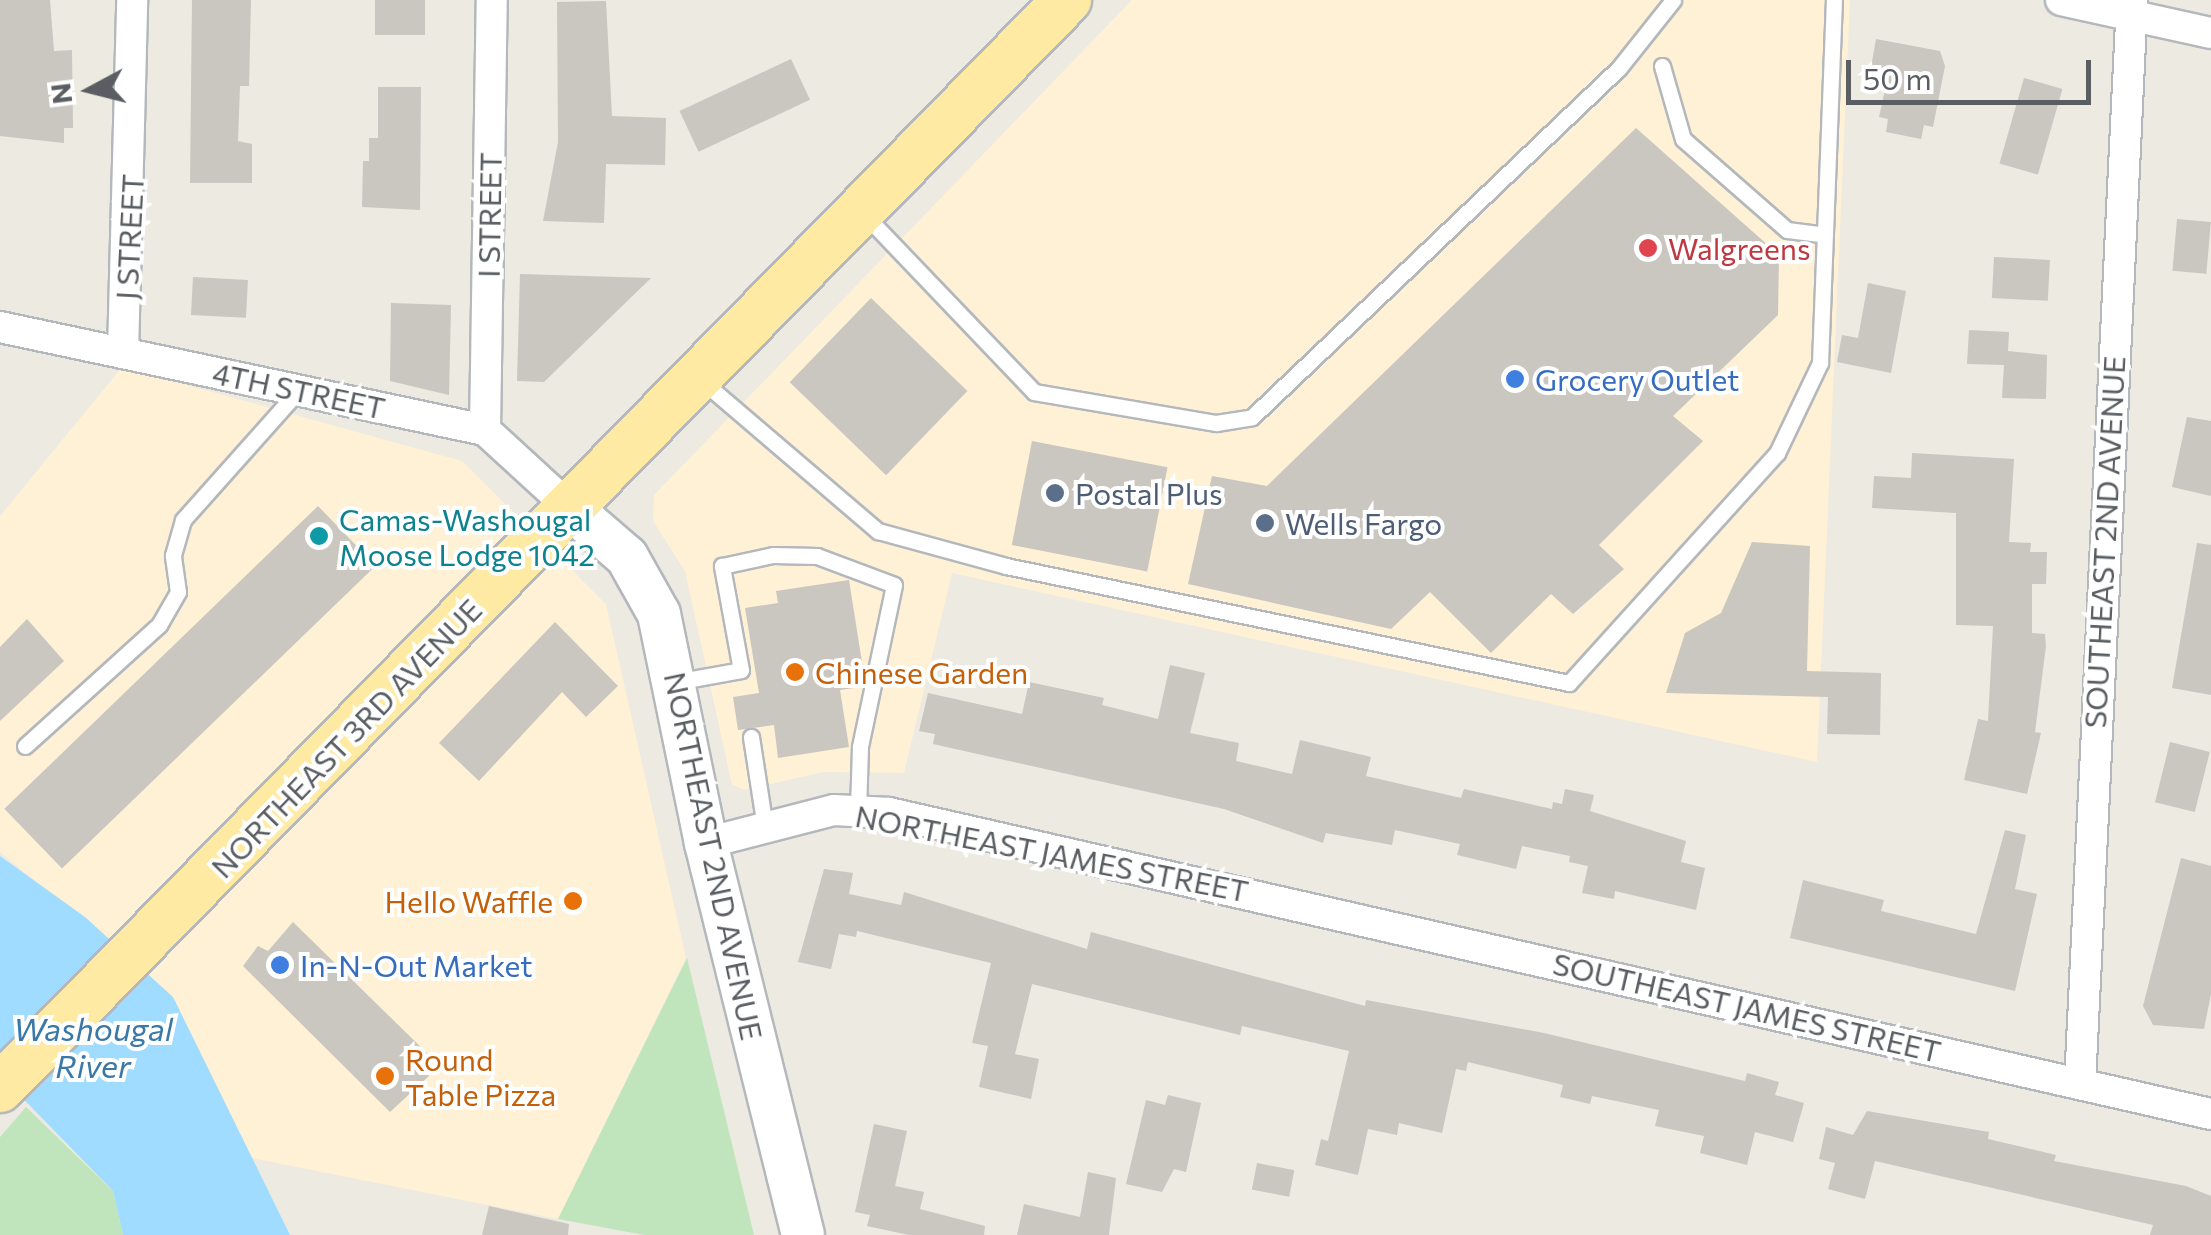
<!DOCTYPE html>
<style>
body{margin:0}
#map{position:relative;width:2211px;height:1235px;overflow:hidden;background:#edeae1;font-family:Commissioner,sans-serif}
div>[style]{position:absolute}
.commercial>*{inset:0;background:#fef1d5}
.green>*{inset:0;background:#c0e5bd}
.water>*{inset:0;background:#9fdcff}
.building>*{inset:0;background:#cac6c0;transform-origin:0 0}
.roads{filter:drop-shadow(2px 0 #b4b8bc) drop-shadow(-2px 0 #b4b8bc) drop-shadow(0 2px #b4b8bc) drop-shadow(0 -2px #b4b8bc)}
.lane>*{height:15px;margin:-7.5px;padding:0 7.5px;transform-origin:7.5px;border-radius:7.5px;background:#fff}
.street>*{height:30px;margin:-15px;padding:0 15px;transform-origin:15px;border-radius:15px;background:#fff}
.secondary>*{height:42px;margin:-21px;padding:0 21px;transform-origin:21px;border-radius:21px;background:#fff}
.primary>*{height:48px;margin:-24px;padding:0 24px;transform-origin:24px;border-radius:24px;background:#ffeaa4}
.dots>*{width:28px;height:28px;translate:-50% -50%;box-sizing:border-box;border:5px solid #fff;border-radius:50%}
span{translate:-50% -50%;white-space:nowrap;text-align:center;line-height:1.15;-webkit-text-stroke:8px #fff;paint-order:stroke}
.street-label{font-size:30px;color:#5a5e62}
.health-label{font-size:30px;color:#be3a42}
.left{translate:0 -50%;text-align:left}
.shop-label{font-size:30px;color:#366cbe}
.service-label{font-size:30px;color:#4e5e75}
.culture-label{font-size:30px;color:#0d838f}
.food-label{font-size:30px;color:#c56008}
.right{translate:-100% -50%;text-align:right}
.water-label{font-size:32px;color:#3a78a8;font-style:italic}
.north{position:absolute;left:40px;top:40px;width:100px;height:100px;-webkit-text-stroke:8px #fff;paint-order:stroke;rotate:263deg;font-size:28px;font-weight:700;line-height:40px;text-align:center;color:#5a5e62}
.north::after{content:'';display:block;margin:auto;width:35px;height:45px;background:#5a5e62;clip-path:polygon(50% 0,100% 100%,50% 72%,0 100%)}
.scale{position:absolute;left:1846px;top:60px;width:245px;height:45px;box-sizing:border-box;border:5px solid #5a5e62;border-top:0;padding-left:12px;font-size:30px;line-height:35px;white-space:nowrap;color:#5a5e62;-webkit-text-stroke:8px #fff;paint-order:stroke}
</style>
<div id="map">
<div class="commercial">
<i style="clip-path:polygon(1132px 0,1850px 0,1817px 762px,952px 573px,904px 773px,823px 772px,745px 790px,732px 785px,685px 571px,653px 521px,654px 495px)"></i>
<i style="clip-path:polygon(122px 367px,462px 461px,606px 604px,686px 958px,558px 1219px,252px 1158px,173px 997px,0 852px,0 516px)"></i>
</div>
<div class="green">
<i style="clip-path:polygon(687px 958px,754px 1235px,644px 1235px,558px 1219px)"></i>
<i style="clip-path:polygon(26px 1107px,113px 1191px,123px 1235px,0 1235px,0 1137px)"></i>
</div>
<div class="water">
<i style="clip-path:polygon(0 856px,85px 917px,173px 997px,290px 1235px,123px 1235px,113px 1191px,0 1075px)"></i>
</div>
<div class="building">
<i style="clip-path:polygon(0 0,50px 0,54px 51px,72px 50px,73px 128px,64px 128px,64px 143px,0 136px)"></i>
<i style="clip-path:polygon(192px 0,251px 0,249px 86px,240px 86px,238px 141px,252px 144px,252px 183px,190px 183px)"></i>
<i style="left:425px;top:0;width:35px;height:50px;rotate:90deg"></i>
<i style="clip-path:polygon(606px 1px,612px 116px,666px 118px,665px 165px,606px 164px,604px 223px,543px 221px,558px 142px,557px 2px)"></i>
<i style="clip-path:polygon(1876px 39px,1940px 51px,1945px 66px,1933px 127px,1924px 125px,1921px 139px,1886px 132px,1888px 119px,1879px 117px,1888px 77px,1870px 73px)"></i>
<i style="left:791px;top:59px;width:45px;height:123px;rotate:65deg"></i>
<i style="left:2024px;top:78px;width:40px;height:89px;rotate:16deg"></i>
<i style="clip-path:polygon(378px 87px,421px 87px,420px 210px,362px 207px,363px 161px,369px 161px,369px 138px,378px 138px)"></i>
<i style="clip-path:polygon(1636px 128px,1779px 255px,1778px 315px,1673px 416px,1703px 441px,1599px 545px,1624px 569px,1573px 614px,1551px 594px,1491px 653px,1430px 592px,1391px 629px,1188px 584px,1212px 476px,1267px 486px)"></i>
<i style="left:2177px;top:219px;width:34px;height:52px;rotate:5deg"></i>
<i style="left:1994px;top:257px;width:56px;height:41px;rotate:3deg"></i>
<i style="clip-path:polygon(520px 274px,651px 278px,544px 382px,517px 381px)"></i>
<i style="left:193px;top:277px;width:55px;height:38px;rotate:3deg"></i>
<i style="clip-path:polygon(1868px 283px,1906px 291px,1891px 373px,1837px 362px,1842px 335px,1858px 338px)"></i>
<i style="left:871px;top:298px;width:134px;height:117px;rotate:44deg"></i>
<i style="clip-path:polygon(391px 303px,451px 305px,449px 395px,390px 381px)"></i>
<i style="clip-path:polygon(1969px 330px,2009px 332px,2008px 351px,2047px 355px,2046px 399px,2002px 398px,2004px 365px,1967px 364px)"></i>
<i style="clip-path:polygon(2187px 417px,2211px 421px,2211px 496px,2172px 487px)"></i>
<i style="left:1032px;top:441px;width:138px;height:106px;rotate:11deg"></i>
<i style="clip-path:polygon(1912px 453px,2014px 459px,2009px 542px,2031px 543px,2030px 552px,2047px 552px,2046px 584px,2032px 584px,2032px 633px,2045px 634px,2046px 646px,2035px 732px,2041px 733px,2027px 794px,1964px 780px,1978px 719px,1988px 721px,1993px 626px,1956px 625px,1956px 513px,1872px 508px,1874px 476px,1911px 478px)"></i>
<i style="left:318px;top:506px;width:83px;height:436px;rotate:46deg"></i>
<i style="clip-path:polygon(1752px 542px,1810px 546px,1807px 671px,1881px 673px,1880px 735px,1827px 734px,1828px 697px,1666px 693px,1685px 633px,1721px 613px)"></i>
<i style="clip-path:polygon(2197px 543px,2211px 545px,2211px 695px,2172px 688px)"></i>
<i style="clip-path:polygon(849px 580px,864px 675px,861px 687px,840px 690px,849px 747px,778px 758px,774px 725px,738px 730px,733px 697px,759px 693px,745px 608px,778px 603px,776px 591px)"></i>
<i style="clip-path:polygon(27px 619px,64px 661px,0 721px,0 647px)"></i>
<i style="clip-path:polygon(555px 622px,618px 686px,586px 717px,562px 692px,479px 781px,439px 743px)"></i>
<i style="clip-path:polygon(1170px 665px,1205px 673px,1190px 733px,1239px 743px,1236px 761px,1292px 774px,1300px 740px,1371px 757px,1366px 776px,1461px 798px,1464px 789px,1552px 809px,1553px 802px,1562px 804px,1565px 789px,1594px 795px,1590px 811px,1686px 841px,1681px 862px,1705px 868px,1696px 910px,1615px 891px,1614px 899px,1582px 893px,1588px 866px,1569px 862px,1570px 856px,1522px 846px,1516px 869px,1457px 855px,1460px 844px,1395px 830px,1392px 845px,1326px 833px,1323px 843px,1224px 809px,933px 744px,935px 734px,919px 731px,928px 693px,1022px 714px,1029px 682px,1104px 698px,1102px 705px,1158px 719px)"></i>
<i style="left:2170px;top:742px;width:41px;height:62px;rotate:14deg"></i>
<i style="clip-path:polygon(2005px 830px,2026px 835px,2015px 889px,2037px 894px,2015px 991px,1790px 938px,1803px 880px,1884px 900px,1881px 911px,1976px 934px)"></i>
<i style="clip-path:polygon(2181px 858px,2211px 866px,2211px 994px,2204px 1029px,2153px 1025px,2143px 1006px)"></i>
<i style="clip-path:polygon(824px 869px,853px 873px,849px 894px,901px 905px,904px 892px,1087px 949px,1091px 932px,1365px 1006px,1366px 1000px,1544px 1033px,1745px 1081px,1747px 1073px,1779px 1082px,1775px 1095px,1804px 1103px,1793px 1142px,1755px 1132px,1747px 1165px,1700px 1153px,1704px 1136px,1655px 1126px,1659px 1110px,1592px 1096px,1590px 1104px,1560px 1097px,1563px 1085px,1468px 1062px,1466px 1071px,1456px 1069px,1442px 1133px,1399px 1123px,1397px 1135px,1368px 1129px,1358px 1175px,1315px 1165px,1321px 1139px,1328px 1141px,1349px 1051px,1242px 1026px,1240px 1035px,1032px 984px,1015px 1054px,1039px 1059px,1031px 1099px,979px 1087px,988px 1046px,972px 1043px,991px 963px,857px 931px,856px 937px,839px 934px,831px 969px,798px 962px)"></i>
<i style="clip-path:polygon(293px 922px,433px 1059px,425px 1071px,429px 1076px,390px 1112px,243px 966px,258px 946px,268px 951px)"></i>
<i style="clip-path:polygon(1168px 1095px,1201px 1103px,1186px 1172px,1174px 1169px,1162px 1192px,1126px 1184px,1146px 1100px,1165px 1105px)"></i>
<i style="clip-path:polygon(1867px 1111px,1989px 1132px,1988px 1139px,2056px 1155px,2054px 1161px,2186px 1186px,2211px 1196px,2211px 1235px,2150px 1235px,2153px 1225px,1875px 1161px,1865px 1199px,1828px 1189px,1835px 1163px,1819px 1159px,1826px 1127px,1853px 1135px)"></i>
<i style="clip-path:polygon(874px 1124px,907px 1131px,895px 1186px,924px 1192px,920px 1209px,985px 1226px,984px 1235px,909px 1235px,867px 1226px,870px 1215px,855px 1212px)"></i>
<i style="left:1257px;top:1163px;width:38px;height:27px;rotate:11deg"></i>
<i style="clip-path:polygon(1088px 1172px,1116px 1178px,1109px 1235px,1017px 1235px,1024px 1204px,1080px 1217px)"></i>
<i style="clip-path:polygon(489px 1206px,569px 1224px,568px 1235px,482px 1235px)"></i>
</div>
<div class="roads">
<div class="lane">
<i style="left:1662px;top:66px;width:76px;rotate:74deg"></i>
<i style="left:1683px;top:139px;width:138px;rotate:41.2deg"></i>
<i style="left:1787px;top:230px;width:38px;rotate:7deg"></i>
<i style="left:864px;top:214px;width:246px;rotate:46.3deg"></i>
<i style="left:1034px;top:392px;width:185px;rotate:9.7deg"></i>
<i style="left:1216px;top:423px;width:36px;rotate:-9deg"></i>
<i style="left:1252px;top:417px;width:506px;rotate:-43.56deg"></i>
<i style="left:1619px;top:68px;width:87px;rotate:-51.5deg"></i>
<i style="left:701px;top:380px;width:233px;rotate:40.5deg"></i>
<i style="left:878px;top:531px;width:133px;rotate:15.3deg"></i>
<i style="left:1006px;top:566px;width:575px;rotate:11.74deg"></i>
<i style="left:1569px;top:683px;width:310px;rotate:-47.9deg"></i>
<i style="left:1777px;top:453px;width:100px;rotate:-64.5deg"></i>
<i style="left:1820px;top:363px;width:363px;rotate:-87.8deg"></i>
<i style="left:675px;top:682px;width:67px;rotate:-10.3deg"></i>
<i style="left:741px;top:670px;width:106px;rotate:-100.4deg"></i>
<i style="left:722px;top:566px;width:52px;rotate:-12.2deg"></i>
<i style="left:773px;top:555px;width:44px;rotate:1.3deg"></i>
<i style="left:817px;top:556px;width:82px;rotate:20.6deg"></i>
<i style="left:894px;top:585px;width:166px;rotate:101.9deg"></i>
<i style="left:860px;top:747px;width:64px;rotate:91.8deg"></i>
<i style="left:751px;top:737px;width:91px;rotate:81.2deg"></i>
<i style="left:25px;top:746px;width:181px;rotate:-42.1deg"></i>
<i style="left:159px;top:625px;width:38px;rotate:-60deg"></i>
<i style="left:178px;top:592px;width:37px;rotate:-98deg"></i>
<i style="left:173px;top:555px;width:36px;rotate:-74deg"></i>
<i style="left:183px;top:520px;width:174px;rotate:-48.3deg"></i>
</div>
<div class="street">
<i style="left:2061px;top:0;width:154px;rotate:12.4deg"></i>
<i style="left:0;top:327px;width:496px;rotate:12deg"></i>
<i style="left:485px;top:430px;width:115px;rotate:42.5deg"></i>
<i style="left:123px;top:353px;width:353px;rotate:-88.5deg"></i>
<i style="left:485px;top:430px;width:430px;rotate:-89.1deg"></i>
<i style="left:706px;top:843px;width:132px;rotate:-14.5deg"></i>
<i style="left:834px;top:810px;width:55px;rotate:3.1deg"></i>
<i style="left:889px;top:813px;width:1356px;rotate:12.83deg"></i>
<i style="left:2080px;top:1084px;width:1085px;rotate:-87.25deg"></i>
</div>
<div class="secondary">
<i style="left:570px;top:508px;width:75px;rotate:40.7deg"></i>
<i style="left:627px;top:557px;width:65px;rotate:60.7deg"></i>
<i style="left:659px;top:614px;width:234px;rotate:78.4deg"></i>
<i style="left:706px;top:843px;width:404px;rotate:76.1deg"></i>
</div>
<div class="primary">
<i style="left:0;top:1088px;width:1524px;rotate:-45.56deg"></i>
</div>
</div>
<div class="dots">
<i style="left:1648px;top:248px;background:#e0444e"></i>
<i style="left:1515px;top:379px;background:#3f7fe0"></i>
<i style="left:1055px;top:493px;background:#5c6f8a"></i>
<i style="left:1265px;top:523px;background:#5c6f8a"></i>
<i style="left:319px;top:536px;background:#0f9aa8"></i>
<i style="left:795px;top:672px;background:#e8710a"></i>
<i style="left:573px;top:901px;background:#e8710a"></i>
<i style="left:280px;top:965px;background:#3f7fe0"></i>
<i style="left:385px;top:1076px;background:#e8710a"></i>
</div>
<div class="street-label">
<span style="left:489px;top:215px;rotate:-89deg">I STREET</span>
<span style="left:129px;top:237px;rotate:-87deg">J STREET</span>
<span style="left:299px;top:390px;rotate:12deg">4TH STREET</span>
<span style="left:2104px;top:542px;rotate:-87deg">SOUTHEAST 2ND AVENUE</span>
<span style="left:346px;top:738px;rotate:-46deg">NORTHEAST 3RD AVENUE</span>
<span style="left:1052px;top:853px;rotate:11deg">NORTHEAST JAMES STREET</span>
<span style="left:714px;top:856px;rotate:78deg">NORTHEAST 2ND AVENUE</span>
<span style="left:1747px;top:1007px;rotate:13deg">SOUTHEAST JAMES STREET</span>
</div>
<div class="health-label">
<span class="left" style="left:1668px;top:248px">Walgreens</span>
</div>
<div class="shop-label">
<span class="left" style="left:1535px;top:379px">Grocery Outlet</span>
<span class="left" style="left:300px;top:965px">In-N-Out Market</span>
</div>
<div class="service-label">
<span class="left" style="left:1075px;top:493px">Postal Plus</span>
<span class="left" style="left:1285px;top:523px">Wells Fargo</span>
</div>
<div class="culture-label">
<span class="left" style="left:339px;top:536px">Camas-Washougal<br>Moose Lodge 1042</span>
</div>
<div class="food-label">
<span class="left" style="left:815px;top:672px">Chinese Garden</span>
<span class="right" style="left:553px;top:901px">Hello Waffle</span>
<span class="left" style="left:405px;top:1076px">Round<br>Table Pizza</span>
</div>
<div class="water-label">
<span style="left:93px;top:1047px">Washougal<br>River</span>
</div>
<div class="north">N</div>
<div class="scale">50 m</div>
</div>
